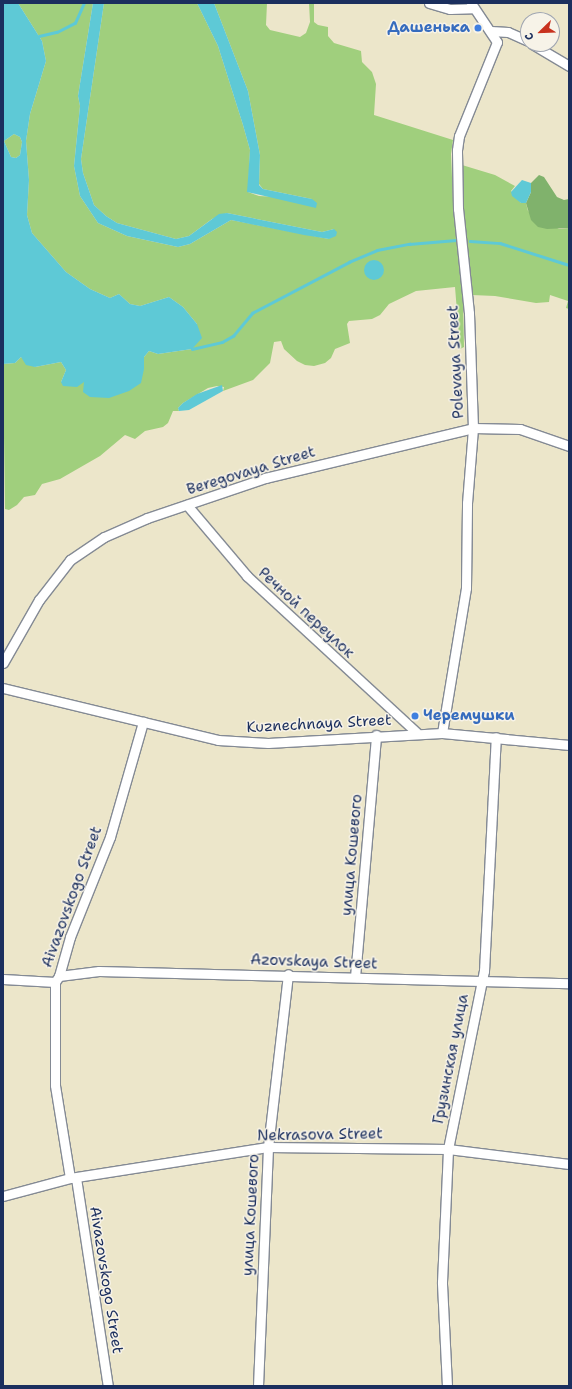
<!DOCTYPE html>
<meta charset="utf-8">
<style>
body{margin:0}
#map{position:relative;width:572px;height:1389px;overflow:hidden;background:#ece6ca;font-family:"Shantell Sans",sans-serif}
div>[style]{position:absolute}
.green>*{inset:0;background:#a0cf7d}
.forest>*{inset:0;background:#80b26c}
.water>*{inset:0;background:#5ec9d6}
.round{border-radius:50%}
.stream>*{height:2.5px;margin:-1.25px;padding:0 1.25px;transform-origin:1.25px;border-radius:1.25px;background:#5ec9d6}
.roads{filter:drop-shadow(1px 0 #848a94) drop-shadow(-1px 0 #848a94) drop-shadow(0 1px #848a94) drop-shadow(0 -1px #848a94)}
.minor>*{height:9px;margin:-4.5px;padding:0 4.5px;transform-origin:4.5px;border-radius:4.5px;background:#fff}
.dots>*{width:11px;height:11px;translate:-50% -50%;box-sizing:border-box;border:2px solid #f7f3e8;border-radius:50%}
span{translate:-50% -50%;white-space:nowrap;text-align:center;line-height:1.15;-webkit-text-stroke:3px #f7f3e8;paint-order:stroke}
.shop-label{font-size:15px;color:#366cbe;font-weight:700}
.right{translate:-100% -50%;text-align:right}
.left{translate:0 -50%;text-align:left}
.street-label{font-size:15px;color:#1b2f5e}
.frame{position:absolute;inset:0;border:4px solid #1b2f5e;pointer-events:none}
.north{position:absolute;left:520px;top:12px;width:40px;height:40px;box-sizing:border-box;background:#f7f3e8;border:1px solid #9fa5b1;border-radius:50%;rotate:247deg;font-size:11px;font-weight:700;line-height:16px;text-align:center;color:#1b2f5e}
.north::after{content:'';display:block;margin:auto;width:14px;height:18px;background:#c8321e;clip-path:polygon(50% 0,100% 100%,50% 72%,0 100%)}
</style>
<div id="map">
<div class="green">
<i style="clip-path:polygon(18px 3px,93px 3px,78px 96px,80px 106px,74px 166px,80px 196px,98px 223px,127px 236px,178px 247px,190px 244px,231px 220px,329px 239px,334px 229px,322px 232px,227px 213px,212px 219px,189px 236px,176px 239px,117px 223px,106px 216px,94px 205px,83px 173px,81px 159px,104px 3px,197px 3px,218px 46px,243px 125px,250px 150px,248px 192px,259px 196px,312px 199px,263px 189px,259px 184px,260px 155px,248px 91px,214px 3px,267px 3px,266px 25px,270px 30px,300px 37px,306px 33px,310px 22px,309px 3px,314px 3px,314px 22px,318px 25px,328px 27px,328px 36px,334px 43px,361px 51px,362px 62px,372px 72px,376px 84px,374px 115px,453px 140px,451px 154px,453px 201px,463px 298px,464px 347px,460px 349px,455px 287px,416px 291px,389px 304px,380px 315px,372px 319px,349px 321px,347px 324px,350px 343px,335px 349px,331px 358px,325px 363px,314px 366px,305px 365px,297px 361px,284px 349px,281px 341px,274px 342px,270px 363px,253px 380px,223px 391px,224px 387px,217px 386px,208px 388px,183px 403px,178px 408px,179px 411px,173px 411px,168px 423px,163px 427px,145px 431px,135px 439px,125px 435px,100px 456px,60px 479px,42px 484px,35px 495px,24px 497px,17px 505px,9px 510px,5px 509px,3px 364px,15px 363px,21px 357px,35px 367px,61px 362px,66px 370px,61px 382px,84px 382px,85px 387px,144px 369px,144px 357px,149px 351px,158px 354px,192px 349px,197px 324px,183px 307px,169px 297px,140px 306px,130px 304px,119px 294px,110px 298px,90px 289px,66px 272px,32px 233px,27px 215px,29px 180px,26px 141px,30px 114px,46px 61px,42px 41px)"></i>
<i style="clip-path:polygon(14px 134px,20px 137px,22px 142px,20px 155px,16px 158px,11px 157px,4px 141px)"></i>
<i style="clip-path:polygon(462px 165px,495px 175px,515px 186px,511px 191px,521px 203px,526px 203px,528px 211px,559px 229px,569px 228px,569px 309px,566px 308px,568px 301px,550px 295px,549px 302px,536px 303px,495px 296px,472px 295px,464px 211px)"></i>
</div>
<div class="forest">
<i style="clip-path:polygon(539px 175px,544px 177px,557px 197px,564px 200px,569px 199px,569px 228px,547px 229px,538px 227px,531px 220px,526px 203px,531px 192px,531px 183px)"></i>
</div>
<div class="water">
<i style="clip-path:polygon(evenodd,3px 3px,18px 3px,42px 41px,46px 61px,30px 114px,26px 141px,29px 180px,27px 215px,32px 233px,66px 272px,90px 289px,110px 298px,119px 294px,130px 304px,140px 306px,169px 297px,183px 307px,197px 324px,202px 338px,192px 349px,158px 354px,149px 351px,144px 357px,144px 369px,141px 383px,129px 391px,109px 398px,90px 397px,83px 392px,84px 382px,77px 387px,63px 386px,61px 382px,66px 370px,61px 362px,35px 367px,26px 365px,21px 357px,15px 363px,3px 364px,3px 3px,14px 134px,20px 137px,22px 142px,20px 155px,16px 158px,11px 157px,4px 141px,14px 134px)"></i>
<i style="clip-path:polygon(93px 3px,104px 3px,81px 159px,83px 173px,94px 205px,106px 216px,117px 223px,176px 239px,189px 236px,219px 214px,227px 213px,322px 232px,334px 229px,337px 232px,336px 236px,329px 239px,304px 235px,231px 220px,190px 244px,178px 247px,127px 236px,98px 223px,80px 196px,74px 166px,80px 106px,78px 96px)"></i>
<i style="clip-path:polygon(197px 3px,214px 3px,248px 91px,260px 155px,259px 185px,263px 189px,312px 199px,317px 203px,316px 208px,247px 192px,250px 150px,243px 125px,218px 46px)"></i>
<i style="clip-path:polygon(522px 180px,531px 183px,531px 192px,526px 203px,521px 203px,512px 196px,511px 192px)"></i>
<i class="round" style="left:364px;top:260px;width:20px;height:20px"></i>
<i style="clip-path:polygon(222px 385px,223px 391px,189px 410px,179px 411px,178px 408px,183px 403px,197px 394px)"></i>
</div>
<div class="stream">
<i style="left:39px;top:36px;width:18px;rotate:-13deg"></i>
<i style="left:57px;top:32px;width:20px;rotate:-27deg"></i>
<i style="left:75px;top:23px;width:22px;rotate:-66deg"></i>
<i style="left:470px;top:241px;width:30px;rotate:4deg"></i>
<i style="left:500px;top:243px;width:72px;rotate:17.7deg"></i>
<i style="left:192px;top:349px;width:31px;rotate:-13deg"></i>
<i style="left:222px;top:342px;width:13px;rotate:-29deg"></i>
<i style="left:233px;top:336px;width:30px;rotate:-50deg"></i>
<i style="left:252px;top:313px;width:110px;rotate:-27.7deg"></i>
<i style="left:349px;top:262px;width:30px;rotate:-23deg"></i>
<i style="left:377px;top:250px;width:33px;rotate:-11deg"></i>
<i style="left:409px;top:244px;width:47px;rotate:-4.9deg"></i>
</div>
<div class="roads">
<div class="minor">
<i style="left:429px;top:3px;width:22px;rotate:16deg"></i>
<i style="left:450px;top:9px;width:23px;rotate:-2deg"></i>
<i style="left:491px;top:31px;width:17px;rotate:3deg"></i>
<i style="left:508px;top:32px;width:22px;rotate:24deg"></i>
<i style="left:532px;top:44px;width:43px;rotate:30.7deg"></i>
<i style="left:187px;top:505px;width:93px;rotate:49.8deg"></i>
<i style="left:247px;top:576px;width:230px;rotate:42.7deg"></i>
<i style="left:3px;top:663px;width:73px;rotate:-60.3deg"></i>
<i style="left:39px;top:600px;width:51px;rotate:-52.2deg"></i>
<i style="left:70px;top:560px;width:41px;rotate:-34.1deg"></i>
<i style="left:104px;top:537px;width:47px;rotate:-23.8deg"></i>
<i style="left:147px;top:518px;width:125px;rotate:-18.7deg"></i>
<i style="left:265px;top:478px;width:214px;rotate:-13.5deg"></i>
<i style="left:473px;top:428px;width:47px;rotate:1.2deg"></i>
<i style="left:520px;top:429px;width:52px;rotate:19.1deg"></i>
<i style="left:3px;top:688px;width:221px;rotate:13.6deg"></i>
<i style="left:218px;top:740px;width:50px;rotate:3.4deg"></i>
<i style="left:268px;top:743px;width:174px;rotate:-3.3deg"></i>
<i style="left:442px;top:733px;width:128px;rotate:5.4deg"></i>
<i style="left:442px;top:733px;width:147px;rotate:-80.6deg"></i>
<i style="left:466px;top:588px;width:85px;rotate:-89.3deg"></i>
<i style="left:467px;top:503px;width:75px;rotate:-85.4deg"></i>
<i style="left:473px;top:428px;width:115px;rotate:-92deg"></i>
<i style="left:469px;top:313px;width:105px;rotate:-96deg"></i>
<i style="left:458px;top:209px;width:59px;rotate:-91deg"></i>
<i style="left:457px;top:150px;width:14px;rotate:-82deg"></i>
<i style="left:459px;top:136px;width:101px;rotate:-68deg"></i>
<i style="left:497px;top:42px;width:47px;rotate:-123.7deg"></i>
<i style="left:59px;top:976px;width:40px;rotate:-7.1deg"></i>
<i style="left:99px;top:971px;width:470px;rotate:1.5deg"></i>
<i style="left:355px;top:977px;width:243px;rotate:-85deg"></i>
<i style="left:3px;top:979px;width:52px;rotate:3.3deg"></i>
<i style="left:70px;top:1178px;width:94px;rotate:-99.2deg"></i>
<i style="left:55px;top:1085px;width:103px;rotate:-90deg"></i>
<i style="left:55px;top:982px;width:7px;rotate:-56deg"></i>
<i style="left:59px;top:976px;width:41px;rotate:-74.2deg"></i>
<i style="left:70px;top:937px;width:108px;rotate:-68.2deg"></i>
<i style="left:110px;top:837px;width:120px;rotate:-74deg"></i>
<i style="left:76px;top:1178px;width:210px;rotate:81.3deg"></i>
<i style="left:3px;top:1196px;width:69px;rotate:-15deg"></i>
<i style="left:70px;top:1178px;width:200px;rotate:-8.9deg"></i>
<i style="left:268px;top:1147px;width:180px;rotate:0.6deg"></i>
<i style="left:448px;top:1149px;width:122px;rotate:7.1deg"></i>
<i style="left:258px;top:1386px;width:239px;rotate:-87.6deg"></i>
<i style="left:268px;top:1147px;width:174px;rotate:-83.4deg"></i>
<i style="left:447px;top:1386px;width:104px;rotate:-92.8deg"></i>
<i style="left:442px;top:1282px;width:133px;rotate:-87.4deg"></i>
<i style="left:448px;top:1149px;width:182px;rotate:-78.6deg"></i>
<i style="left:484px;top:971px;width:234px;rotate:-87.1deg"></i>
</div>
</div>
<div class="dots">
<i style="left:478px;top:28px;background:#3f7fe0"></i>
<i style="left:415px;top:716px;background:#3f7fe0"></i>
</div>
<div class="shop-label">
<span class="right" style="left:470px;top:28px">Дашенька</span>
<span class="left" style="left:423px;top:716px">Черемушки</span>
</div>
<div class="street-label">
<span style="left:456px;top:362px;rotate:-93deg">Polevaya Street</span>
<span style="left:251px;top:471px;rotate:-17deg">Beregovaya Street</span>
<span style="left:306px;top:613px;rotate:43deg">Речной переулок</span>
<span style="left:319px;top:724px;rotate:-3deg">Kuznechnaya Street</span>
<span style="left:352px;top:855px;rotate:-85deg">улица Кошевого</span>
<span style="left:72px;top:897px;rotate:-70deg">Aivazovskogo Street</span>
<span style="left:314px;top:962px;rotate:2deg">Azovskaya Street</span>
<span style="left:451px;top:1059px;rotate:-79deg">Грузинская улица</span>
<span style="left:320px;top:1135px;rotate:-1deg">Nekrasova Street</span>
<span style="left:251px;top:1215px;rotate:-87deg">улица Кошевого</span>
<span style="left:106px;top:1280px;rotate:81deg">Aivazovskogo Street</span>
</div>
<div class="frame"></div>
<div class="north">С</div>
</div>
